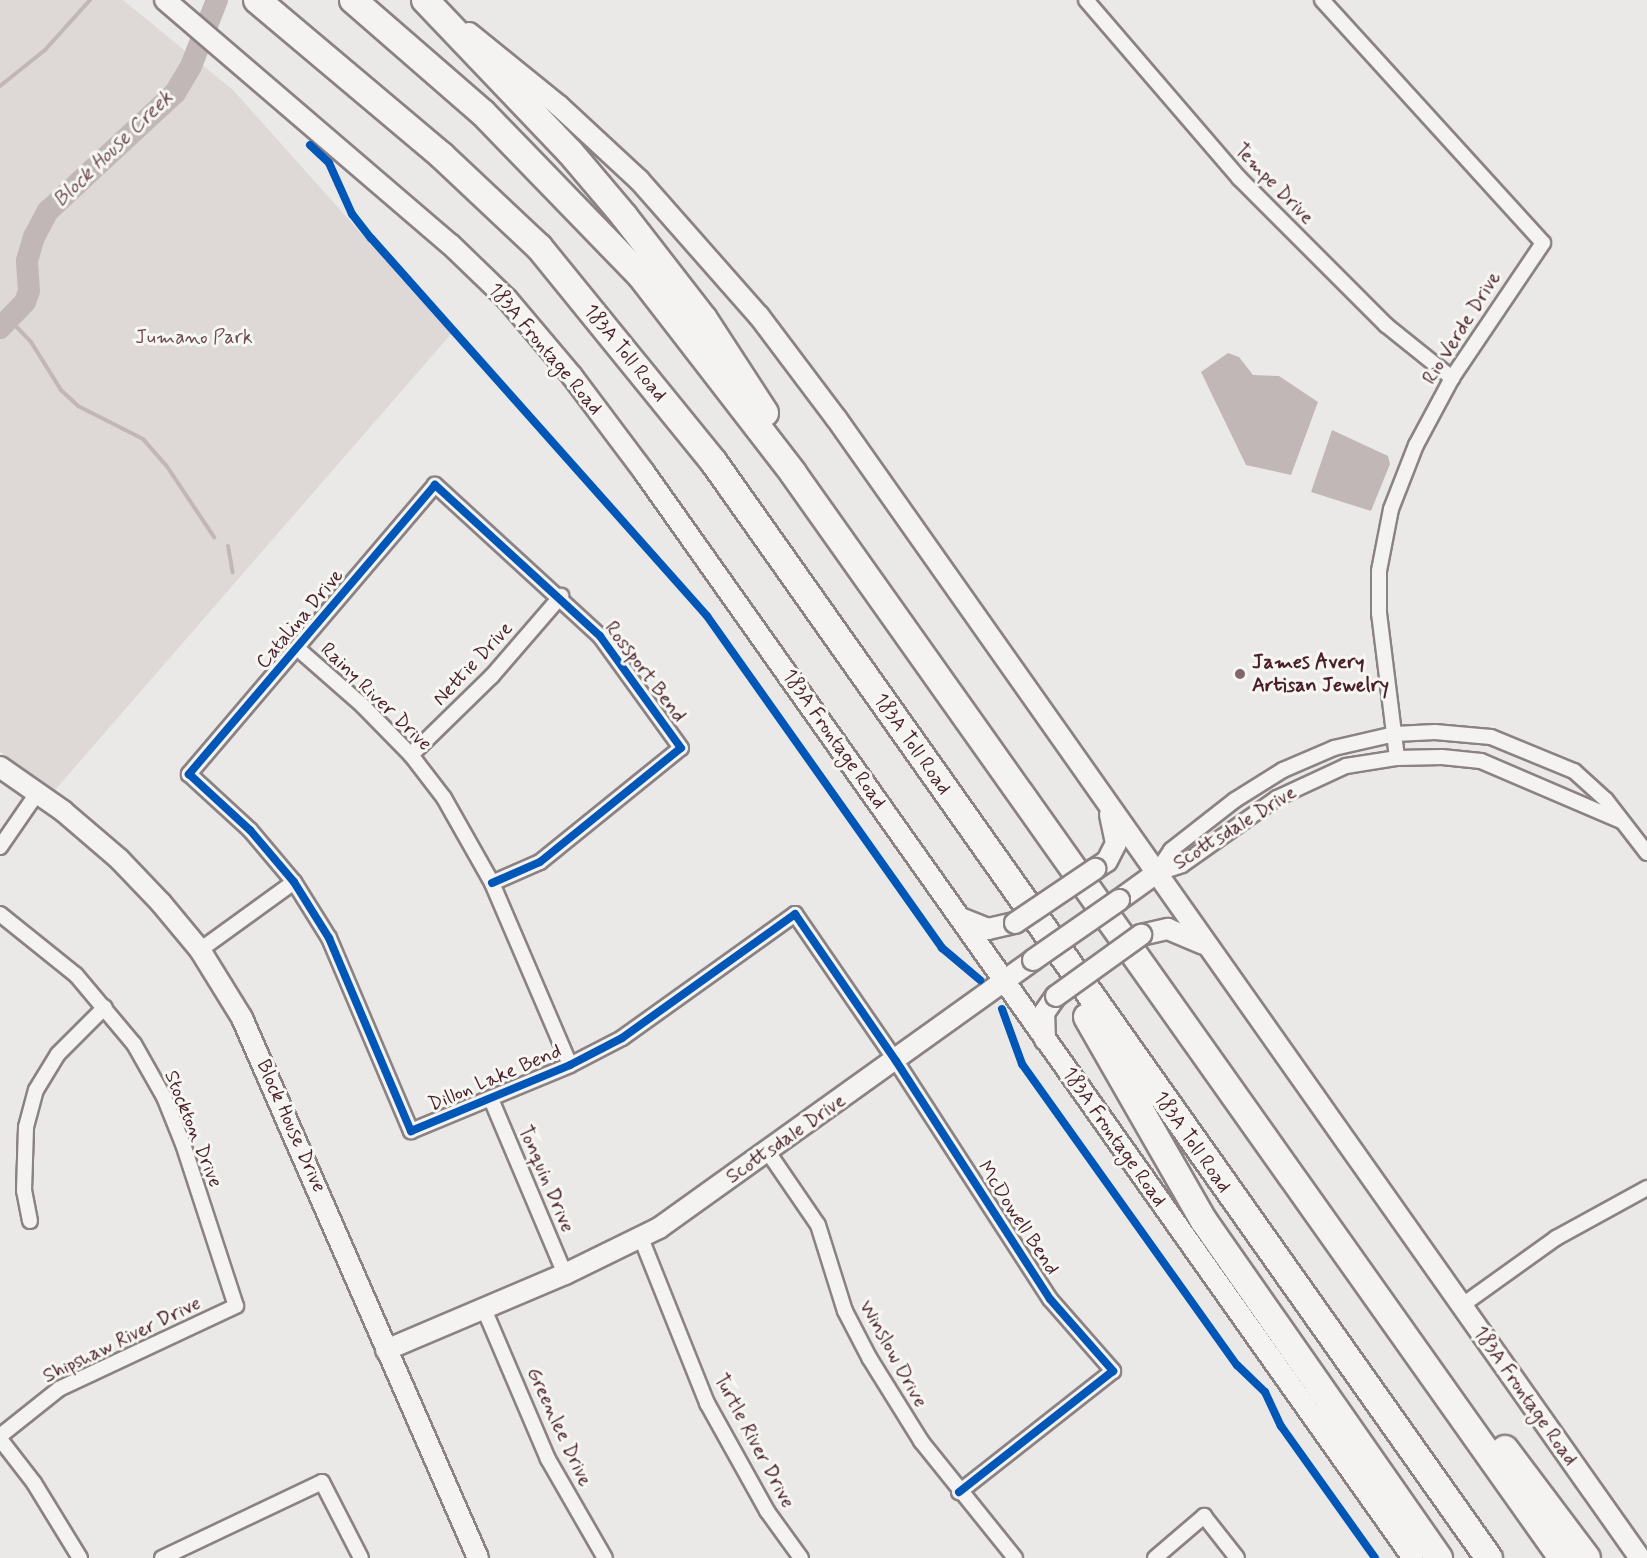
<!DOCTYPE html>
<style>
body{margin:0}
#map{position:relative;width:1647px;height:1558px;overflow:hidden;background:#ebe9e7;font-family:Mynerve,sans-serif}
div>[style]{position:absolute}
.green>*{inset:0;background:#ded8d7}
.water>*{inset:0;background:#c2b7b7}
.stream>*{height:4px;margin:-2px;padding:0 2px;transform-origin:2px;border-radius:2px;background:#c2b7b7}
.river>*{height:22px;margin:-11px;padding:0 11px;transform-origin:11px;border-radius:11px;background:#c2b7b7}
.roads{filter:drop-shadow(2px 0 #8b8283) drop-shadow(-2px 0 #8b8283) drop-shadow(0 2px #8b8283) drop-shadow(0 -2px #8b8283)}
.street>*{height:14px;margin:-7px;padding:0 7px;transform-origin:7px;border-radius:7px;background:#f4f3f1}
.secondary>*{height:20px;margin:-10px;padding:0 10px;transform-origin:10px;border-radius:10px;background:#f4f3f1}
.highway>*{height:26px;margin:-13px;padding:0 13px;transform-origin:13px;border-radius:13px;background:#f4f3f1}
.bridges{filter:drop-shadow(2px 0 #8b8283) drop-shadow(-2px 0 #8b8283) drop-shadow(0 2px #8b8283) drop-shadow(0 -2px #8b8283)}
.secondary-bridge>*{height:20px;margin:-10px;padding:0 10px;transform-origin:10px;border-radius:10px;background:#f4f3f1}
.cycleway>*{height:8px;margin:-4px;padding:0 4px;transform-origin:4px;border-radius:4px;background:#0057b8}
.dots>*{width:16px;height:16px;translate:-50% -50%;box-sizing:border-box;border:3px solid #f6f6f2;border-radius:50%}
span{translate:-50% -50%;white-space:nowrap;text-align:center;line-height:1.15;-webkit-text-stroke:6px #f6f6f2;paint-order:stroke}
.street-label{font-size:20px;color:#4a1f2b}
.park-label{font-size:20px;color:#6c4a53}
.poi-label{font-size:20px;color:#4a1f2b;font-weight:700}
.left{translate:0 -50%;text-align:left}
.water-label{font-size:21px;color:#6e4d55;font-style:italic}
</style>
<div id="map">
<div class="green">
<i style="clip-path:polygon(0 0,123px 0,233px 90px,451px 334px,55px 790px,0 752px)"></i>
</div>
<div class="water">
<i style="clip-path:polygon(206px 0,224px 0,194px 79px,179px 69px)"></i>
<i style="clip-path:polygon(1228px 353px,1239px 357px,1253px 375px,1279px 376px,1318px 402px,1291px 475px,1246px 465px,1201px 372px)"></i>
<i style="clip-path:polygon(1332px 430px,1388px 456px,1390px 464px,1371px 511px,1311px 492px)"></i>
</div>
<div class="stream">
<i style="left:0;top:86px;width:58px;rotate:-38.7deg"></i>
<i style="left:45px;top:50px;width:67px;rotate:-48deg"></i>
<i style="left:9px;top:319px;width:32px;rotate:46deg"></i>
<i style="left:31px;top:342px;width:57px;rotate:58deg"></i>
<i style="left:61px;top:390px;width:23px;rotate:43deg"></i>
<i style="left:78px;top:406px;width:73px;rotate:26.9deg"></i>
<i style="left:143px;top:439px;width:35px;rotate:49deg"></i>
<i style="left:166px;top:465px;width:87px;rotate:56.3deg"></i>
<i style="left:228px;top:546px;width:27px;rotate:80deg"></i>
</div>
<div class="river">
<i style="left:0;top:328px;width:36px;rotate:-46deg"></i>
<i style="left:25px;top:302px;width:12px;rotate:-70deg"></i>
<i style="left:29px;top:291px;width:30px;rotate:-94deg"></i>
<i style="left:27px;top:261px;width:25px;rotate:-74deg"></i>
<i style="left:34px;top:237px;width:30px;rotate:-62deg"></i>
<i style="left:48px;top:211px;width:173px;rotate:-42.9deg"></i>
<i style="left:175px;top:93px;width:31px;rotate:-59deg"></i>
<i style="left:191px;top:66px;width:71px;rotate:-68.5deg"></i>
</div>
<div class="roads">
<div class="street">
<i style="left:1086px;top:0;width:235px;rotate:49.3deg"></i>
<i style="left:1239px;top:178px;width:208px;rotate:45deg"></i>
<i style="left:1386px;top:325px;width:85px;rotate:38.8deg"></i>
<i style="left:1322px;top:0;width:328px;rotate:47.7deg"></i>
<i style="left:1543px;top:243px;width:163px;rotate:124deg"></i>
<i style="left:1452px;top:378px;width:76px;rotate:118.2deg"></i>
<i style="left:1416px;top:445px;width:69px;rotate:111.3deg"></i>
<i style="left:1391px;top:509px;width:63px;rotate:101deg"></i>
<i style="left:1379px;top:571px;width:42px;rotate:90deg"></i>
<i style="left:1379px;top:613px;width:146px;rotate:82.9deg"></i>
<i style="left:297px;top:648px;width:88px;rotate:41.3deg"></i>
<i style="left:363px;top:706px;width:69px;rotate:45.6deg"></i>
<i style="left:411px;top:755px;width:54px;rotate:52.5deg"></i>
<i style="left:444px;top:798px;width:98px;rotate:60.5deg"></i>
<i style="left:492px;top:883px;width:198px;rotate:66.8deg"></i>
<i style="left:411px;top:755px;width:113px;rotate:-44.3deg"></i>
<i style="left:492px;top:676px;width:106px;rotate:-49.2deg"></i>
<i style="left:0;top:847px;width:67px;rotate:-55.4deg"></i>
<i style="left:1155px;top:874px;width:29px;rotate:-56deg"></i>
<i style="left:1171px;top:850px;width:81px;rotate:-38deg"></i>
<i style="left:1235px;top:800px;width:57px;rotate:-32deg"></i>
<i style="left:1283px;top:770px;width:56px;rotate:-23.3deg"></i>
<i style="left:1334px;top:748px;width:63px;rotate:-12.9deg"></i>
<i style="left:1395px;top:734px;width:40px;rotate:-2.9deg"></i>
<i style="left:1435px;top:732px;width:56px;rotate:5.1deg"></i>
<i style="left:1491px;top:737px;width:90px;rotate:22.3deg"></i>
<i style="left:1574px;top:771px;width:43px;rotate:42.2deg"></i>
<i style="left:1606px;top:800px;width:67px;rotate:52.3deg"></i>
<i style="left:1155px;top:874px;width:28px;rotate:-18deg"></i>
<i style="left:1182px;top:865px;width:116px;rotate:-35.2deg"></i>
<i style="left:1277px;top:798px;width:76px;rotate:-24.9deg"></i>
<i style="left:1346px;top:766px;width:52px;rotate:-8.9deg"></i>
<i style="left:1397px;top:758px;width:45px;rotate:-1.3deg"></i>
<i style="left:1442px;top:757px;width:39px;rotate:6deg"></i>
<i style="left:1481px;top:761px;width:152px;rotate:23.2deg"></i>
<i style="left:492px;top:883px;width:52px;rotate:-23.6deg"></i>
<i style="left:540px;top:862px;width:181px;rotate:-39deg"></i>
<i style="left:681px;top:748px;width:138px;rotate:-125.9deg"></i>
<i style="left:600px;top:636px;width:224px;rotate:-137.5deg"></i>
<i style="left:435px;top:485px;width:380px;rotate:130.4deg"></i>
<i style="left:189px;top:774px;width:83px;rotate:42.6deg"></i>
<i style="left:250px;top:830px;width:68px;rotate:49.8deg"></i>
<i style="left:294px;top:882px;width:66px;rotate:58deg"></i>
<i style="left:329px;top:938px;width:210px;rotate:67deg"></i>
<i style="left:411px;top:1131px;width:172px;rotate:-22.5deg"></i>
<i style="left:570px;top:1065px;width:59px;rotate:-27.4deg"></i>
<i style="left:622px;top:1038px;width:213px;rotate:-35.6deg"></i>
<i style="left:795px;top:914px;width:178px;rotate:55.5deg"></i>
<i style="left:896px;top:1061px;width:283px;rotate:57.1deg"></i>
<i style="left:1050px;top:1299px;width:96px;rotate:48.8deg"></i>
<i style="left:1113px;top:1371px;width:196px;rotate:141.8deg"></i>
<i style="left:0;top:914px;width:97px;rotate:38.8deg"></i>
<i style="left:76px;top:975px;width:90px;rotate:50deg"></i>
<i style="left:134px;top:1044px;width:61px;rotate:60.5deg"></i>
<i style="left:164px;top:1097px;width:51px;rotate:68deg"></i>
<i style="left:183px;top:1144px;width:170px;rotate:71.9deg"></i>
<i style="left:236px;top:1306px;width:195px;rotate:154.9deg"></i>
<i style="left:59px;top:1389px;width:75px;rotate:141.5deg"></i>
<i style="left:200px;top:950px;width:116px;rotate:-35.9deg"></i>
<i style="left:491px;top:1099px;width:190px;rotate:67.1deg"></i>
<i style="left:768px;top:1152px;width:88px;rotate:55.6deg"></i>
<i style="left:818px;top:1225px;width:90px;rotate:72.6deg"></i>
<i style="left:845px;top:1311px;width:54px;rotate:62.5deg"></i>
<i style="left:870px;top:1359px;width:97px;rotate:58.1deg"></i>
<i style="left:921px;top:1441px;width:150px;rotate:51.2deg"></i>
<i style="left:30px;top:1221px;width:31px;rotate:-101deg"></i>
<i style="left:24px;top:1191px;width:64px;rotate:-88.2deg"></i>
<i style="left:26px;top:1127px;width:38px;rotate:-75deg"></i>
<i style="left:36px;top:1090px;width:42px;rotate:-58.6deg"></i>
<i style="left:58px;top:1054px;width:66px;rotate:-45deg"></i>
<i style="left:641px;top:1238px;width:178px;rotate:68.2deg"></i>
<i style="left:707px;top:1403px;width:124px;rotate:60.9deg"></i>
<i style="left:767px;top:1511px;width:58px;rotate:54.1deg"></i>
<i style="left:1461px;top:1306px;width:117px;rotate:-35.6deg"></i>
<i style="left:1556px;top:1238px;width:104px;rotate:-28.8deg"></i>
<i style="left:484px;top:1309px;width:163px;rotate:66.9deg"></i>
<i style="left:548px;top:1459px;width:114px;rotate:60.1deg"></i>
<i style="left:0;top:1439px;width:56px;rotate:52.3deg"></i>
<i style="left:34px;top:1483px;width:88px;rotate:58.5deg"></i>
<i style="left:162px;top:1558px;width:177px;rotate:-25.4deg"></i>
<i style="left:322px;top:1482px;width:85px;rotate:62.8deg"></i>
<i style="left:1155px;top:1558px;width:65px;rotate:-40.6deg"></i>
<i style="left:1204px;top:1516px;width:53px;rotate:51.8deg"></i>
</div>
<div class="secondary">
<i style="left:165px;top:0;width:375px;rotate:40.6deg"></i>
<i style="left:450px;top:244px;width:79px;rotate:44deg"></i>
<i style="left:507px;top:299px;width:101px;rotate:49.8deg"></i>
<i style="left:572px;top:376px;width:120px;rotate:53.1deg"></i>
<i style="left:644px;top:472px;width:1331px;rotate:54.7deg"></i>
<i style="left:469px;top:33px;width:116px;rotate:39deg"></i>
<i style="left:559px;top:106px;width:109px;rotate:42.8deg"></i>
<i style="left:639px;top:180px;width:181px;rotate:48.6deg"></i>
<i style="left:759px;top:316px;width:128px;rotate:53deg"></i>
<i style="left:836px;top:418px;width:1395px;rotate:54.81deg"></i>
<i style="left:0;top:767px;width:77px;rotate:34.9deg"></i>
<i style="left:63px;top:811px;width:74px;rotate:40.6deg"></i>
<i style="left:119px;top:859px;width:61px;rotate:46.3deg"></i>
<i style="left:161px;top:903px;width:61px;rotate:50.3deg"></i>
<i style="left:200px;top:950px;width:80px;rotate:58.3deg"></i>
<i style="left:242px;top:1018px;width:589px;rotate:66.39deg"></i>
<i style="left:1095px;top:869px;width:14px;rotate:-34deg"></i>
<i style="left:1107px;top:861px;width:20px;rotate:-63deg"></i>
<i style="left:1116px;top:843px;width:29px;rotate:-102deg"></i>
<i style="left:1119px;top:900px;width:44px;rotate:-35.8deg"></i>
<i style="left:963px;top:919px;width:27px;rotate:22deg"></i>
<i style="left:988px;top:929px;width:28px;rotate:-13deg"></i>
<i style="left:1141px;top:935px;width:28px;rotate:-13deg"></i>
<i style="left:1168px;top:929px;width:38px;rotate:23deg"></i>
<i style="left:1045px;top:1040px;width:27px;rotate:-92deg"></i>
<i style="left:1044px;top:1013px;width:21px;rotate:-55deg"></i>
<i style="left:386px;top:1350px;width:194px;rotate:-23deg"></i>
<i style="left:565px;top:1274px;width:105px;rotate:-26.1deg"></i>
<i style="left:659px;top:1228px;width:460px;rotate:-35.6deg"></i>
</div>
<div class="highway">
<i style="left:257px;top:0;width:242px;rotate:40.1deg"></i>
<i style="left:442px;top:156px;width:133px;rotate:43.2deg"></i>
<i style="left:539px;top:247px;width:276px;rotate:50.9deg"></i>
<i style="left:713px;top:461px;width:1344px;rotate:54.73deg"></i>
<i style="left:353px;top:0;width:172px;rotate:41deg"></i>
<i style="left:483px;top:113px;width:227px;rotate:45.9deg"></i>
<i style="left:641px;top:276px;width:249px;rotate:52.3deg"></i>
<i style="left:793px;top:473px;width:1330px;rotate:54.67deg"></i>
<i style="left:425px;top:0;width:210px;rotate:46.4deg"></i>
<i style="left:570px;top:152px;width:84px;rotate:49.8deg"></i>
<i style="left:624px;top:216px;width:130px;rotate:52.2deg"></i>
<i style="left:704px;top:319px;width:112px;rotate:57deg"></i>
<i style="left:1087px;top:1017px;width:235px;rotate:60.2deg"></i>
<i style="left:1204px;top:1221px;width:411px;rotate:55.1deg"></i>
<i style="left:1505px;top:1449px;width:136px;rotate:53deg"></i>
</div>
</div>
<div class="bridges">
<div class="secondary-bridge">
<i style="left:1015px;top:923px;width:97px;rotate:-34deg"></i>
<i style="left:1033px;top:960px;width:105px;rotate:-34.9deg"></i>
<i style="left:1056px;top:996px;width:105px;rotate:-35.7deg"></i>
</div>
</div>
<div class="cycleway">
<i style="left:310px;top:145px;width:26px;rotate:43deg"></i>
<i style="left:329px;top:163px;width:56px;rotate:65.7deg"></i>
<i style="left:352px;top:214px;width:31px;rotate:52deg"></i>
<i style="left:371px;top:238px;width:506px;rotate:48.37deg"></i>
<i style="left:707px;top:616px;width:407px;rotate:54.7deg"></i>
<i style="left:942px;top:948px;width:50px;rotate:40.1deg"></i>
<i style="left:492px;top:883px;width:52px;rotate:-23.6deg"></i>
<i style="left:540px;top:862px;width:181px;rotate:-39deg"></i>
<i style="left:681px;top:748px;width:138px;rotate:-125.9deg"></i>
<i style="left:600px;top:636px;width:224px;rotate:-137.5deg"></i>
<i style="left:435px;top:485px;width:380px;rotate:130.4deg"></i>
<i style="left:189px;top:774px;width:83px;rotate:42.6deg"></i>
<i style="left:250px;top:830px;width:68px;rotate:49.8deg"></i>
<i style="left:294px;top:882px;width:66px;rotate:58deg"></i>
<i style="left:329px;top:938px;width:210px;rotate:67deg"></i>
<i style="left:411px;top:1131px;width:172px;rotate:-22.5deg"></i>
<i style="left:570px;top:1065px;width:59px;rotate:-27.4deg"></i>
<i style="left:622px;top:1038px;width:213px;rotate:-35.6deg"></i>
<i style="left:795px;top:914px;width:178px;rotate:55.5deg"></i>
<i style="left:896px;top:1061px;width:283px;rotate:57.1deg"></i>
<i style="left:1050px;top:1299px;width:96px;rotate:48.8deg"></i>
<i style="left:1113px;top:1371px;width:196px;rotate:141.8deg"></i>
<i style="left:1002px;top:1009px;width:59px;rotate:70deg"></i>
<i style="left:1022px;top:1064px;width:370px;rotate:54.5deg"></i>
<i style="left:1237px;top:1365px;width:39px;rotate:44deg"></i>
<i style="left:1265px;top:1392px;width:38px;rotate:65deg"></i>
<i style="left:1281px;top:1426px;width:162px;rotate:54.5deg"></i>
</div>
<div class="dots">
<i style="left:1240px;top:674px;background:#82666d"></i>
</div>
<div class="street-label">
<span style="left:1274px;top:184px;rotate:46deg">Tempe Drive</span>
<span style="left:1462px;top:328px;rotate:-58deg">Rio Verde Drive</span>
<span style="left:545px;top:349px;rotate:50deg">183A Frontage Road</span>
<span style="left:625px;top:353px;rotate:51deg">183A Toll Road</span>
<span style="left:300px;top:619px;rotate:-50deg">Catalina Drive</span>
<span style="left:473px;top:664px;rotate:-47deg">Nettie Drive</span>
<span style="left:645px;top:672px;rotate:53deg">Rossport Bend</span>
<span style="left:376px;top:697px;rotate:44deg">Rainy River Drive</span>
<span style="left:834px;top:739px;rotate:55deg">183A Frontage Road</span>
<span style="left:912px;top:744px;rotate:55deg">183A Toll Road</span>
<span style="left:1235px;top:828px;rotate:-32deg">Scottsdale Drive</span>
<span style="left:495px;top:1078px;rotate:-23deg">Dillon Lake Bend</span>
<span style="left:291px;top:1126px;rotate:66deg">Block House Drive</span>
<span style="left:193px;top:1129px;rotate:68deg">Stockton Drive</span>
<span style="left:1114px;top:1137px;rotate:55deg">183A Frontage Road</span>
<span style="left:786px;top:1139px;rotate:-35deg">Scottsdale Drive</span>
<span style="left:1192px;top:1142px;rotate:55deg">183A Toll Road</span>
<span style="left:546px;top:1179px;rotate:67deg">Tonquin Drive</span>
<span style="left:1018px;top:1218px;rotate:57deg">McDowell Bend</span>
<span style="left:122px;top:1340px;rotate:-26deg">Shipshaw River Drive</span>
<span style="left:893px;top:1354px;rotate:61deg">Winslow Drive</span>
<span style="left:1525px;top:1396px;rotate:55deg">183A Frontage Road</span>
<span style="left:559px;top:1427px;rotate:65deg">Greenlee Drive</span>
<span style="left:754px;top:1441px;rotate:62deg">Turtle River Drive</span>
</div>
<div class="park-label">
<span style="left:194px;top:337px">Jumano Park</span>
</div>
<div class="poi-label">
<span class="left" style="left:1252px;top:674px">James Avery<br>Artisan Jewelry</span>
</div>
<div class="water-label">
<span style="left:113px;top:149px;rotate:-44deg">Block House Creek</span>
</div>
</div>
